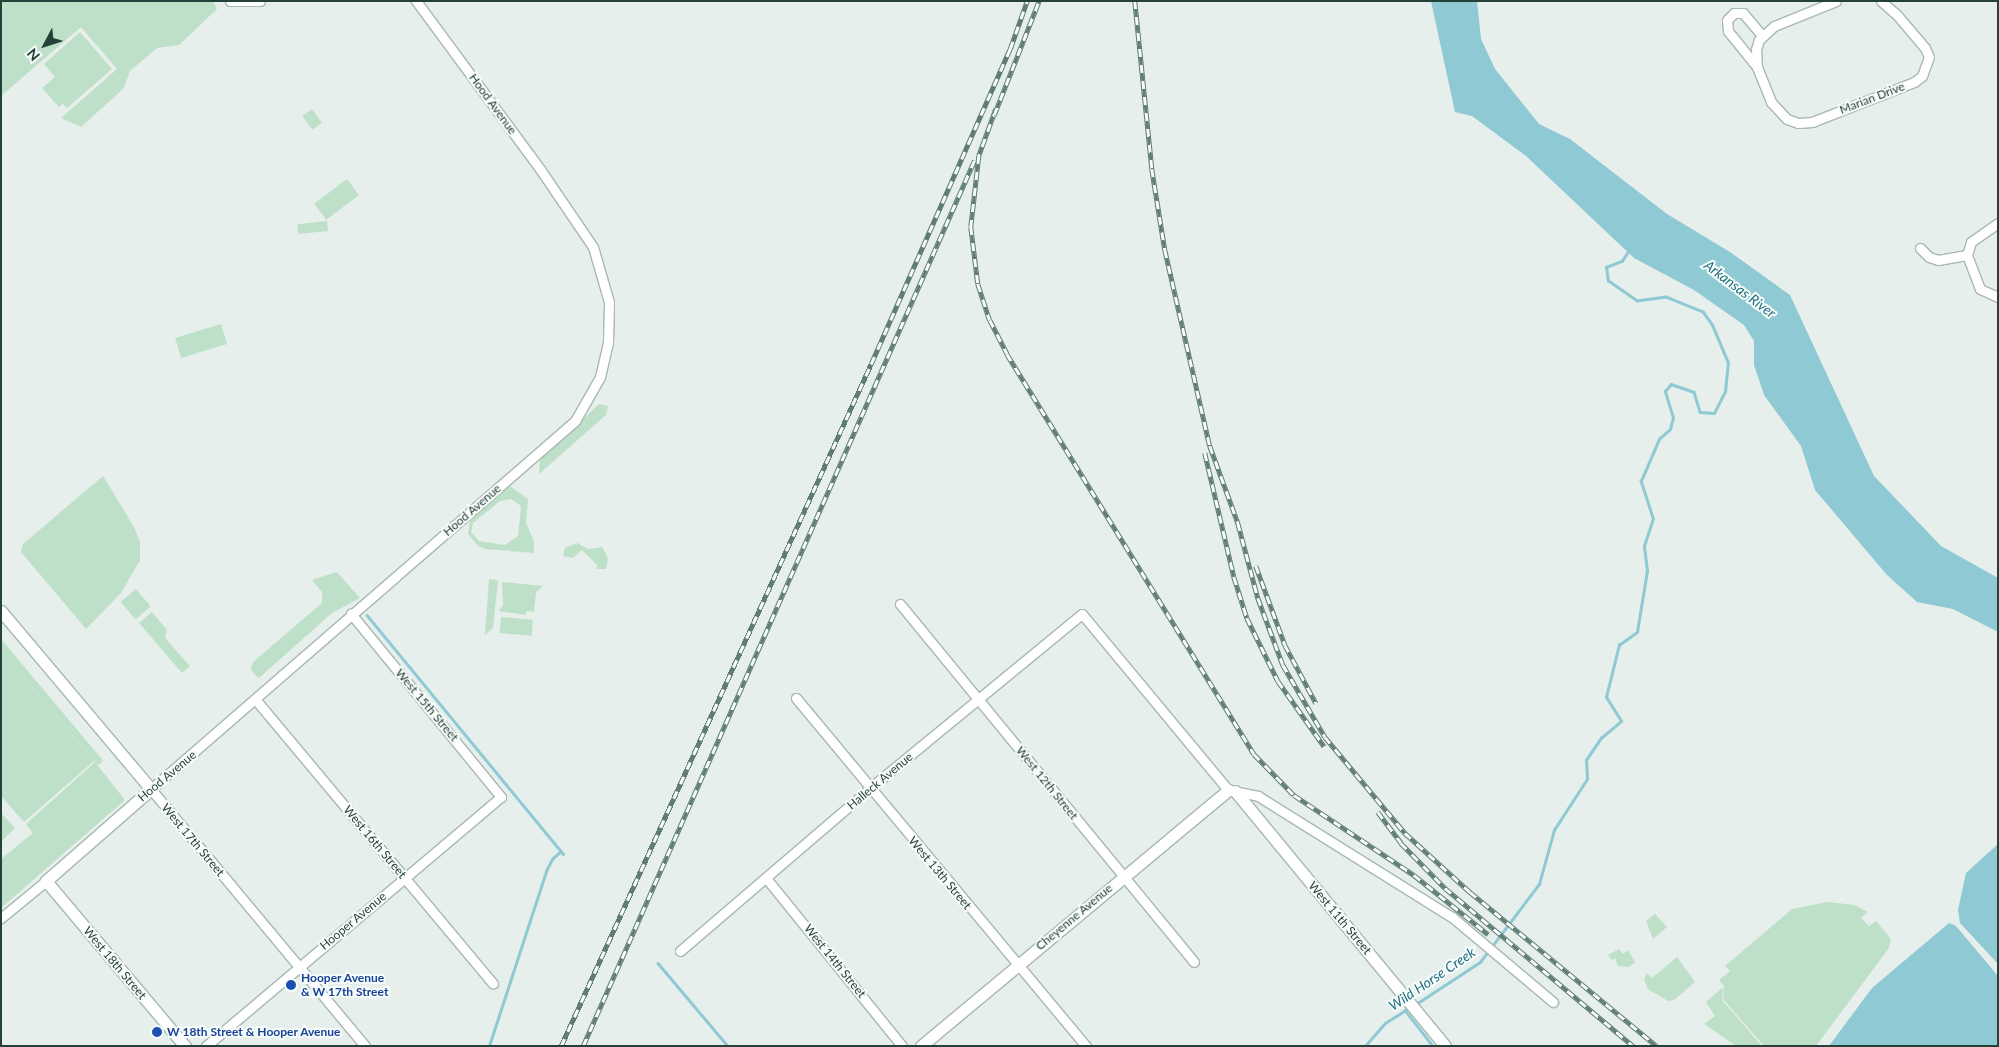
<!DOCTYPE html>
<style>
body{margin:0}
#map{position:relative;width:1999px;height:1047px;overflow:hidden;background:#e6efeb;font-family:Lato,sans-serif}
div>[style]{position:absolute}
.green>*{inset:0;background:#bfe0c8;transform-origin:0 0}
.water>*{inset:0;background:#8ec9d4}
.stream>*{height:2.5px;margin:-1.25px;padding:0 1.25px;transform-origin:1.25px;border-radius:1.25px;background:#8ec9d4}
.roads{filter:drop-shadow(1px 0 #a8b8b2) drop-shadow(-1px 0 #a8b8b2) drop-shadow(0 1px #a8b8b2) drop-shadow(0 -1px #a8b8b2)}
.minor>*{height:9px;margin:-4.5px;padding:0 4.5px;transform-origin:4.5px;border-radius:4.5px;background:#fff}
.tertiary>*{height:11px;margin:-5.5px;padding:0 5.5px;transform-origin:5.5px;border-radius:5.5px;background:#fff}
.rail>*{height:4.5px;margin-top:-2.25px;transform-origin:0;background:repeating-linear-gradient(90deg,#f7fbf9 0 8px,#5f7d75 0 16px);box-sizing:border-box;border-block:1px solid #5f7d75}
.dots>*{width:14px;height:14px;translate:-50% -50%;box-sizing:border-box;border:2px solid #f7fbf9;border-radius:50%}
span{translate:-50% -50%;white-space:nowrap;text-align:center;line-height:1.15;-webkit-text-stroke:4px #f7fbf9;paint-order:stroke}
.street-label{font-size:12px;color:#24423a}
.transit-label{font-size:12px;color:#164399;font-weight:700}
.left{translate:0 -50%;text-align:left}
.water-label{font-size:14px;color:#1c6f80;font-style:italic}
.frame{position:absolute;inset:0;border:2px solid #24423a;pointer-events:none}
.north{position:absolute;left:20px;top:20px;width:50px;height:50px;-webkit-text-stroke:4px #f7fbf9;paint-order:stroke;rotate:230deg;font-size:14px;font-weight:700;line-height:20px;text-align:center;color:#24423a}
.north::after{content:'';display:block;margin:auto;width:18px;height:22px;background:#24423a;clip-path:polygon(50% 0,100% 100%,50% 72%,0 100%)}
</style>
<div id="map">
<div class="green">
<i style="clip-path:polygon(1px 1px,213px 1px,217px 9px,179px 45px,157px 48px,130px 71px,124px 88px,81px 127px,61px 118px,117px 69px,81px 27px,1px 96px)"></i>
<i style="clip-path:polygon(80px 32px,112px 69px,67px 108px,63px 104px,59px 107px,42px 88px,55px 77px,44px 64px)"></i>
<i style="left:312px;top:109px;width:17px;height:12px;rotate:54deg"></i>
<i style="left:347px;top:179px;width:20px;height:41px;rotate:53deg"></i>
<i style="left:327px;top:221px;width:10px;height:30px;rotate:84deg"></i>
<i style="left:221px;top:324px;width:21px;height:48px;rotate:73deg"></i>
<i style="clip-path:polygon(599px 404px,608px 406px,606px 415px,539px 474px,540px 460px)"></i>
<i style="clip-path:polygon(103px 476px,134px 527px,140px 542px,140px 560px,121px 593px,86px 629px,21px 552px,23px 544px)"></i>
<i style="clip-path:polygon(evenodd,510px 486px,528px 499px,526px 523px,534px 541px,534px 553px,485px 549px,478px 546px,468px 534px,470px 520px,510px 486px,511px 499px,521px 506px,518px 536px,505px 545px,479px 541px,471px 532px,473px 523px,500px 501px,511px 499px)"></i>
<i style="clip-path:polygon(577px 543px,588px 549px,602px 547px,608px 558px,606px 569px,597px 569px,597px 565px,582px 550px,573px 558px,563px 556px,565px 548px)"></i>
<i style="clip-path:polygon(337px 572px,360px 598px,332px 613px,259px 678px,255px 675px,251px 669px,253px 662px,322px 603px,322px 592px,312px 580px)"></i>
<i style="clip-path:polygon(489px 579px,498px 580px,493px 628px,485px 635px)"></i>
<i style="clip-path:polygon(502px 582px,543px 586px,536px 592px,534px 612px,526px 611px,526px 615px,499px 611px,503px 605px)"></i>
<i style="left:136px;top:589px;width:23px;height:20px;rotate:50deg"></i>
<i style="clip-path:polygon(152px 612px,167px 630px,165px 638px,190px 666px,182px 673px,139px 623px)"></i>
<i style="left:501px;top:617px;width:32px;height:16px;rotate:5deg"></i>
<i style="left:1px;top:639px;width:159px;height:7px;rotate:50deg"></i>
<i style="clip-path:polygon(1px 650px,94px 761px,24px 822px,1px 796px)"></i>
<i style="clip-path:polygon(95px 762px,125px 800px,1px 908px,1px 859px,33px 833px,26px 824px)"></i>
<i style="clip-path:polygon(1px 813px,15px 828px,1px 842px)"></i>
<i style="clip-path:polygon(1827px 902px,1855px 905px,1868px 912px,1861px 918px,1869px 926px,1876px 921px,1891px 939px,1889px 948px,1816px 1046px,1764px 1046px,1723px 999px,1724px 986px,1719px 980px,1730px 971px,1725px 966px,1792px 909px)"></i>
<i style="clip-path:polygon(1655px 914px,1667px 927px,1653px 939px,1646px 921px)"></i>
<i style="clip-path:polygon(1619px 949px,1623px 954px,1628px 950px,1635px 962px,1629px 967px,1618px 966px,1615px 958px,1612px 960px,1608px 955px)"></i>
<i style="clip-path:polygon(1677px 957px,1695px 982px,1674px 1000px,1668px 1001px,1648px 989px,1644px 979px,1647px 973px,1652px 978px)"></i>
<i style="clip-path:polygon(1723px 987px,1722px 1000px,1762px 1046px,1736px 1046px,1704px 1024px,1715px 1016px,1706px 1002px)"></i>
</div>
<div class="water">
<i style="clip-path:polygon(1431px 1px,1477px 1px,1481px 39px,1495px 69px,1539px 124px,1570px 139px,1667px 214px,1730px 252px,1790px 295px,1874px 476px,1941px 546px,1998px 578px,1998px 632px,1953px 609px,1917px 602px,1887px 575px,1815px 490px,1801px 446px,1764px 395px,1754px 365px,1754px 341px,1744px 325px,1694px 290px,1634px 258px,1526px 156px,1472px 116px,1455px 112px)"></i>
<i style="clip-path:polygon(1998px 844px,1998px 964px,1960px 923px,1958px 910px,1966px 873px)"></i>
<i style="clip-path:polygon(1949px 923px,1956px 926px,1998px 976px,1998px 1046px,1829px 1046px,1872px 988px)"></i>
</div>
<div class="stream">
<i style="left:367px;top:615px;width:309px;rotate:50.6deg"></i>
<i style="left:658px;top:963px;width:109px;rotate:49.9deg"></i>
<i style="left:1416px;top:1004px;width:77px;rotate:-33.3deg"></i>
<i style="left:1480px;top:962px;width:98px;rotate:-52.9deg"></i>
<i style="left:1539px;top:884px;width:56px;rotate:-74.5deg"></i>
<i style="left:1554px;top:830px;width:61px;rotate:-57.1deg"></i>
<i style="left:1587px;top:779px;width:19px;rotate:-93deg"></i>
<i style="left:1586px;top:760px;width:27px;rotate:-56deg"></i>
<i style="left:1601px;top:738px;width:26px;rotate:-40deg"></i>
<i style="left:1621px;top:721px;width:28px;rotate:-122deg"></i>
<i style="left:1606px;top:697px;width:54px;rotate:-76deg"></i>
<i style="left:1619px;top:645px;width:22px;rotate:-36deg"></i>
<i style="left:1637px;top:632px;width:62px;rotate:-80.7deg"></i>
<i style="left:1647px;top:571px;width:25px;rotate:-97deg"></i>
<i style="left:1644px;top:546px;width:28px;rotate:-72deg"></i>
<i style="left:1653px;top:519px;width:40px;rotate:-108deg"></i>
<i style="left:1641px;top:481px;width:46px;rotate:-66.8deg"></i>
<i style="left:1659px;top:439px;width:15px;rotate:-42deg"></i>
<i style="left:1670px;top:429px;width:11px;rotate:-75deg"></i>
<i style="left:1673px;top:418px;width:28px;rotate:-107deg"></i>
<i style="left:1665px;top:391px;width:9px;rotate:-49deg"></i>
<i style="left:1671px;top:384px;width:24px;rotate:19deg"></i>
<i style="left:1694px;top:392px;width:21px;rotate:73deg"></i>
<i style="left:1700px;top:412px;width:14px;rotate:4deg"></i>
<i style="left:1714px;top:413px;width:25px;rotate:-63deg"></i>
<i style="left:1725px;top:391px;width:28px;rotate:-84deg"></i>
<i style="left:1728px;top:363px;width:41px;rotate:-112.8deg"></i>
<i style="left:1712px;top:325px;width:16px;rotate:-125deg"></i>
<i style="left:1703px;top:312px;width:40px;rotate:-158deg"></i>
<i style="left:1666px;top:297px;width:29px;rotate:172deg"></i>
<i style="left:1637px;top:301px;width:35px;rotate:-145deg"></i>
<i style="left:1608px;top:281px;width:14px;rotate:-98deg"></i>
<i style="left:1606px;top:267px;width:17px;rotate:-21deg"></i>
<i style="left:1622px;top:261px;width:13px;rotate:-58deg"></i>
<i style="left:1405px;top:1010px;width:46px;rotate:52.1deg"></i>
<i style="left:489px;top:1046px;width:186px;rotate:-71.9deg"></i>
<i style="left:547px;top:869px;width:11px;rotate:-63deg"></i>
<i style="left:552px;top:859px;width:11px;rotate:-41deg"></i>
<i style="left:1365px;top:1046px;width:30px;rotate:-49deg"></i>
<i style="left:1385px;top:1023px;width:28px;rotate:-32deg"></i>
</div>
<div class="roads">
<div class="minor">
<i style="left:230px;top:1px;width:30px"></i>
<i style="left:1836px;top:1px;width:67px;rotate:158deg"></i>
<i style="left:1774px;top:26px;width:21px;rotate:137deg"></i>
<i style="left:1759px;top:40px;width:9px;rotate:108deg"></i>
<i style="left:1756px;top:49px;width:18px;rotate:87deg"></i>
<i style="left:1757px;top:67px;width:38px;rotate:68deg"></i>
<i style="left:1771px;top:102px;width:23px;rotate:47deg"></i>
<i style="left:1787px;top:119px;width:12px;rotate:20deg"></i>
<i style="left:1798px;top:123px;width:14px;rotate:-4deg"></i>
<i style="left:1812px;top:122px;width:110px;rotate:-21.4deg"></i>
<i style="left:1914px;top:82px;width:10px;rotate:-37deg"></i>
<i style="left:1922px;top:76px;width:20px;rotate:-70deg"></i>
<i style="left:1929px;top:57px;width:10px;rotate:-114deg"></i>
<i style="left:1925px;top:48px;width:43px;rotate:-130.3deg"></i>
<i style="left:1897px;top:15px;width:21px;rotate:-139deg"></i>
<i style="left:1757px;top:67px;width:46px;rotate:-128.9deg"></i>
<i style="left:1728px;top:31px;width:11px;rotate:-95deg"></i>
<i style="left:1727px;top:20px;width:10px;rotate:-45deg"></i>
<i style="left:1734px;top:13px;width:9px"></i>
<i style="left:1743px;top:13px;width:30px;rotate:50deg"></i>
<i style="left:1998px;top:223px;width:33px;rotate:145deg"></i>
<i style="left:1971px;top:242px;width:14px;rotate:107deg"></i>
<i style="left:1967px;top:255px;width:36px;rotate:69deg"></i>
<i style="left:1980px;top:289px;width:20px;rotate:24deg"></i>
<i style="left:1920px;top:248px;width:13px;rotate:45deg"></i>
<i style="left:1929px;top:257px;width:9px;rotate:18deg"></i>
<i style="left:1938px;top:260px;width:29px;rotate:-10deg"></i>
<i style="left:900px;top:604px;width:463px;rotate:50.6deg"></i>
<i style="left:796px;top:698px;width:453px;rotate:50.2deg"></i>
<i style="left:255px;top:699px;width:371px;rotate:50.1deg"></i>
<i style="left:766px;top:878px;width:216px;rotate:51deg"></i>
<i style="left:1px;top:918px;width:58px;rotate:-39.4deg"></i>
<i style="left:680px;top:951px;width:250px;rotate:-40.6deg"></i>
<i style="left:870px;top:788px;width:274px;rotate:-39.4deg"></i>
<i style="left:1082px;top:614px;width:229px;rotate:50.3deg"></i>
<i style="left:1228px;top:790px;width:31px;rotate:11deg"></i>
<i style="left:1258px;top:796px;width:229px;rotate:32deg"></i>
<i style="left:1452px;top:917px;width:132px;rotate:40.1deg"></i>
<i style="left:206px;top:1046px;width:386px;rotate:-40.2deg"></i>
<i style="left:501px;top:797px;width:237px;rotate:-129.3deg"></i>
<i style="left:365px;top:1046px;width:334px;rotate:-129.8deg"></i>
<i style="left:151px;top:789px;width:561px;rotate:-40.96deg"></i>
<i style="left:575px;top:421px;width:51px;rotate:-60.4deg"></i>
<i style="left:600px;top:377px;width:35px;rotate:-77deg"></i>
<i style="left:608px;top:343px;width:41px;rotate:-88.6deg"></i>
<i style="left:609px;top:302px;width:57px;rotate:-106.2deg"></i>
<i style="left:593px;top:247px;width:94px;rotate:-124.2deg"></i>
<i style="left:540px;top:169px;width:209px;rotate:-126.4deg"></i>
</div>
<div class="tertiary">
<i style="left:1px;top:611px;width:233px;rotate:49.9deg"></i>
<i style="left:151px;top:789px;width:140px;rotate:138.8deg"></i>
<i style="left:46px;top:881px;width:216px;rotate:49.9deg"></i>
<i style="left:1235px;top:791px;width:330px;rotate:50.5deg"></i>
<i style="left:921px;top:1046px;width:400px;rotate:-39.8deg"></i>
</div>
</div>
<div class="rail">
<i style="left:1135px;top:1px;width:169px;rotate:84.2deg"></i>
<i style="left:1152px;top:169px;width:82px;rotate:80.9deg"></i>
<i style="left:1165px;top:250px;width:201px;rotate:77.1deg"></i>
<i style="left:1210px;top:446px;width:82px;rotate:70deg"></i>
<i style="left:1238px;top:523px;width:78px;rotate:75.1deg"></i>
<i style="left:1258px;top:598px;width:72px;rotate:69.5deg"></i>
<i style="left:1283px;top:665px;width:83px;rotate:59.7deg"></i>
<i style="left:1325px;top:737px;width:125px;rotate:50.2deg"></i>
<i style="left:1405px;top:833px;width:88px;rotate:42.2deg"></i>
<i style="left:1470px;top:892px;width:242px;rotate:39.5deg"></i>
<i style="left:996px;top:109px;width:50px;rotate:109.9deg"></i>
<i style="left:979px;top:156px;width:71px;rotate:96.4deg"></i>
<i style="left:971px;top:227px;width:57px;rotate:83deg"></i>
<i style="left:978px;top:284px;width:38px;rotate:72deg"></i>
<i style="left:990px;top:320px;width:38px;rotate:63deg"></i>
<i style="left:1007px;top:354px;width:470px;rotate:58.3deg"></i>
<i style="left:1254px;top:754px;width:57px;rotate:45.7deg"></i>
<i style="left:1294px;top:795px;width:144px;rotate:33.7deg"></i>
<i style="left:1414px;top:875px;width:95px;rotate:38.6deg"></i>
<i style="left:994px;top:115px;width:123px;rotate:-68.5deg"></i>
<i style="left:1205px;top:453px;width:127px;rotate:76.8deg"></i>
<i style="left:1234px;top:577px;width:43px;rotate:72.4deg"></i>
<i style="left:1247px;top:618px;width:70px;rotate:63.8deg"></i>
<i style="left:1278px;top:681px;width:80px;rotate:54.7deg"></i>
<i style="left:1256px;top:566px;width:84px;rotate:69.8deg"></i>
<i style="left:1285px;top:645px;width:66px;rotate:61.9deg"></i>
<i style="left:1378px;top:812px;width:39px;rotate:53deg"></i>
<i style="left:1401px;top:843px;width:63px;rotate:45.6deg"></i>
<i style="left:1445px;top:888px;width:246px;rotate:40deg"></i>
<i style="left:561px;top:1046px;width:749px;rotate:-65.56deg"></i>
<i style="left:871px;top:364px;width:344px;rotate:-66.2deg"></i>
<i style="left:1010px;top:49px;width:51px;rotate:-70.5deg"></i>
<i style="left:583px;top:1046px;width:968px;rotate:-66.16deg"></i>
</div>
<div class="dots">
<i style="left:291px;top:985px;background:#1a4fb4"></i>
<i style="left:157px;top:1032px;background:#1a4fb4"></i>
</div>
<div class="street-label">
<span style="left:1872px;top:98px;rotate:-21deg">Marian Drive</span>
<span style="left:493px;top:104px;rotate:54deg">Hood Avenue</span>
<span style="left:472px;top:510px;rotate:-41deg">Hood Avenue</span>
<span style="left:427px;top:705px;rotate:50deg">West 15th Street</span>
<span style="left:167px;top:776px;rotate:-40deg">Hood Avenue</span>
<span style="left:880px;top:781px;rotate:-40deg">Halleck Avenue</span>
<span style="left:1047px;top:783px;rotate:51deg">West 12th Street</span>
<span style="left:193px;top:840px;rotate:50deg">West 17th Street</span>
<span style="left:375px;top:842px;rotate:50deg">West 16th Street</span>
<span style="left:940px;top:873px;rotate:50deg">West 13th Street</span>
<span style="left:1074px;top:917px;rotate:-40deg">Cheyenne Avenue</span>
<span style="left:1340px;top:918px;rotate:50deg">West 11th Street</span>
<span style="left:353px;top:921px;rotate:-40deg">Hooper Avenue</span>
<span style="left:835px;top:961px;rotate:51deg">West 14th Street</span>
<span style="left:115px;top:963px;rotate:50deg">West 18th Street</span>
</div>
<div class="transit-label">
<span class="left" style="left:301px;top:985px">Hooper Avenue<br>&amp; W 17th Street</span>
<span class="left" style="left:167px;top:1032px">W 18th Street &amp; Hooper Avenue</span>
</div>
<div class="water-label">
<span style="left:1740px;top:289px;rotate:37deg">Arkansas River</span>
<span style="left:1432px;top:979px;rotate:-34deg">Wild Horse Creek</span>
</div>
<div class="frame"></div>
<div class="north">N</div>
</div>
